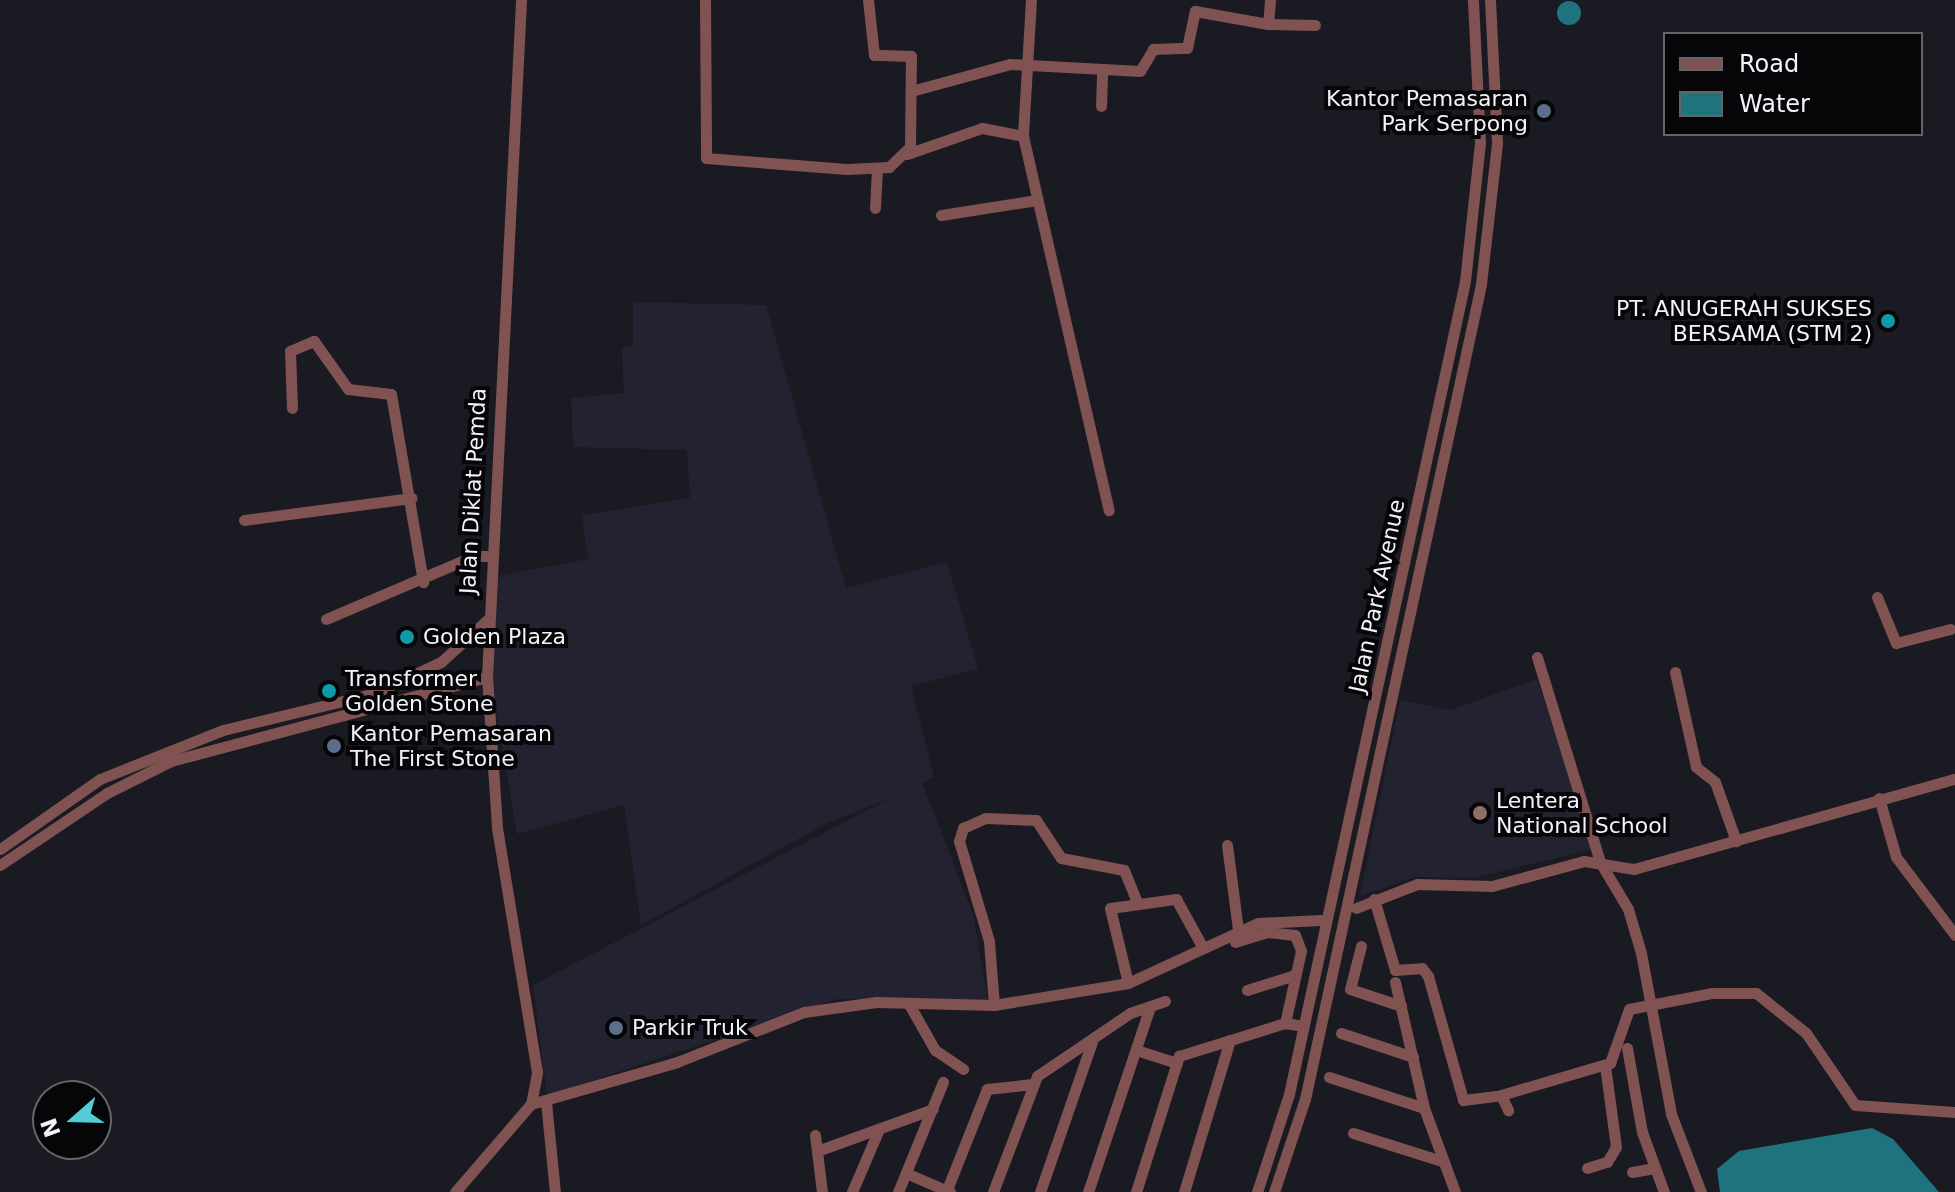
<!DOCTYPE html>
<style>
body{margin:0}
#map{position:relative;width:1955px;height:1192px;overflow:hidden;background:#1a1a23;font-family:"DejaVu Sans",sans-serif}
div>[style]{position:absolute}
.built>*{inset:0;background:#232231}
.water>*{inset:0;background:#1e737f}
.round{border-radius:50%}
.minor>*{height:11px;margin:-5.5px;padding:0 5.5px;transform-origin:5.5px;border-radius:5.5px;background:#805252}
.dots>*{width:22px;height:22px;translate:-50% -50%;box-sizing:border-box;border:4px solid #060609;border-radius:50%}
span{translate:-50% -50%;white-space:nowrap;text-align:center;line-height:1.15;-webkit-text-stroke:8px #060609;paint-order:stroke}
.poi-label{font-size:22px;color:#f3f2f9}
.right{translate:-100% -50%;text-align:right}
.left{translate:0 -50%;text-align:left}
.street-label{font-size:22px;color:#f3f2f9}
.legend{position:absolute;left:1663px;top:32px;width:260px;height:104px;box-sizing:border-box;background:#060609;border:2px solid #656469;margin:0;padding:10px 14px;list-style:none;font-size:24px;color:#f3f2f9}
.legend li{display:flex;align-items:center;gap:16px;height:40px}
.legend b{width:40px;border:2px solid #656469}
.north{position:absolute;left:32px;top:1080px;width:80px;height:80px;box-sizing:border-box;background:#060609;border:2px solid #656469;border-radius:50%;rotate:250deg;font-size:22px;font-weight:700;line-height:32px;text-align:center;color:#f3f2f9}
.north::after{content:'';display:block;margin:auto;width:28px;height:36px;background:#52ccd6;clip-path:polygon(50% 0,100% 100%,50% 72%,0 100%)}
</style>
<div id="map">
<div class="built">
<i style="clip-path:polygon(633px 302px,766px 305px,846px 588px,947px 562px,978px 669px,911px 686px,934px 777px,922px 783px,973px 914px,988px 1001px,837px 999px,547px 1096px,533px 985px,889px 799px,829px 822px,641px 925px,624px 805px,517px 834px,489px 669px,492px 577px,588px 559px,582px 515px,690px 498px,687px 450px,573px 447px,571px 398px,624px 393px,622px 348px,633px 346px)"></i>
<i style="clip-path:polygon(1537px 679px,1594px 849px,1473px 878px,1415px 877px,1360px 896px,1400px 700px,1450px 710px)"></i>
</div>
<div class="water">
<i class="round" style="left:1557px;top:1px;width:24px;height:24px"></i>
<i style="clip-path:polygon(1872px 1128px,1893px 1139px,1939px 1192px,1720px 1192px,1717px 1169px,1739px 1151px)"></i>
</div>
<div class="minor">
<i style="left:705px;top:0;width:158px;rotate:89.6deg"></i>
<i style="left:706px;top:158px;width:141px;rotate:4.5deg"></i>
<i style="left:847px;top:169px;width:42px;rotate:-2.7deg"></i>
<i style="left:889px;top:167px;width:29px;rotate:-44deg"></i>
<i style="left:910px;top:147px;width:91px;rotate:-89.4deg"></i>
<i style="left:911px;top:56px;width:37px;rotate:-178deg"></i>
<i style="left:874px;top:55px;width:55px;rotate:-96.2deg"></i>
<i style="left:1031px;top:0;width:136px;rotate:93.4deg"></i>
<i style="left:1023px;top:136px;width:384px;rotate:77.1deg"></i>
<i style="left:1268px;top:24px;width:47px;rotate:1.2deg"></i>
<i style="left:915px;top:90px;width:98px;rotate:-15.3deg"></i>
<i style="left:1010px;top:64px;width:130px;rotate:3.1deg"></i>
<i style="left:1140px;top:71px;width:26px;rotate:-59deg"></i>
<i style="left:1153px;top:49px;width:34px;rotate:-2deg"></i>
<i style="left:1187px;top:48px;width:38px;rotate:-78deg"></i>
<i style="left:1195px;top:11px;width:74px;rotate:10.1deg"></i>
<i style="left:1268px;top:24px;width:24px;rotate:-85deg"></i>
<i style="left:1101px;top:106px;width:33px;rotate:-88deg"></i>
<i style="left:907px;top:154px;width:79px;rotate:-19.1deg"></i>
<i style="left:982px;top:128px;width:42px;rotate:11deg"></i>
<i style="left:875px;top:208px;width:40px;rotate:-87.1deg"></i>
<i style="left:941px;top:215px;width:97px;rotate:-8.9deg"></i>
<i style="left:292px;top:408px;width:57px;rotate:-92deg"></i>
<i style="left:290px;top:351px;width:26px;rotate:-23deg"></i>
<i style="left:314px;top:341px;width:59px;rotate:54.7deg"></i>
<i style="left:348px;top:389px;width:43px;rotate:6.6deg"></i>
<i style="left:391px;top:394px;width:191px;rotate:80.3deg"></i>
<i style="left:244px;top:520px;width:169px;rotate:-7.5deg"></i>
<i style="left:1877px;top:597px;width:50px;rotate:67.6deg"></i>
<i style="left:1896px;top:643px;width:56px;rotate:-14.5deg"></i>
<i style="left:326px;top:619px;width:161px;rotate:-23.1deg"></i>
<i style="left:474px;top:556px;width:16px"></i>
<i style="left:1537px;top:657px;width:214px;rotate:72.9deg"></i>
<i style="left:1600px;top:862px;width:55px;rotate:59.2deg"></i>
<i style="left:1628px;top:909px;width:46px;rotate:73.5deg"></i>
<i style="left:1641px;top:953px;width:164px;rotate:79.4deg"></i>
<i style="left:1671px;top:1114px;width:84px;rotate:69deg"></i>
<i style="left:1675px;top:672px;width:97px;rotate:77.5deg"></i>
<i style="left:1696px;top:767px;width:24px;rotate:38deg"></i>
<i style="left:1715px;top:782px;width:63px;rotate:70.4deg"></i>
<i style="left:1879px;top:798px;width:61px;rotate:73.9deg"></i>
<i style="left:1896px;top:857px;width:98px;rotate:52.9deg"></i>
<i style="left:1227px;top:845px;width:86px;rotate:82.6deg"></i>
<i style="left:0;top:849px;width:122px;rotate:-35deg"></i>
<i style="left:100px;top:779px;width:132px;rotate:-21.7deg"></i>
<i style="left:223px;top:730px;width:153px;rotate:-13.6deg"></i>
<i style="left:372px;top:694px;width:76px;rotate:-24.9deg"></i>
<i style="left:441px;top:662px;width:62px;rotate:-42.4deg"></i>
<i style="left:0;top:865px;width:129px;rotate:-33.9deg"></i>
<i style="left:107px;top:793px;width:72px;rotate:-26.6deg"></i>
<i style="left:171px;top:761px;width:327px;rotate:-14.9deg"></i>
<i style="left:1374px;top:899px;width:74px;rotate:73.5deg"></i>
<i style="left:1395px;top:970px;width:27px;rotate:-4deg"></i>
<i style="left:1422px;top:968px;width:10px;rotate:53deg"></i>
<i style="left:1428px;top:976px;width:129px;rotate:74.2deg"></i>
<i style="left:1463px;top:1100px;width:38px;rotate:-7deg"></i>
<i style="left:1501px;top:1095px;width:17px;rotate:65deg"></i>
<i style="left:1356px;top:908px;width:66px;rotate:-21.5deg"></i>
<i style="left:1417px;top:884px;width:75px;rotate:1.5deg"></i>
<i style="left:1492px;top:886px;width:95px;rotate:-15.2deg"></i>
<i style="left:1584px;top:861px;width:51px;rotate:9.1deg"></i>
<i style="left:1634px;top:869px;width:333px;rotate:-15.7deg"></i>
<i style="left:1235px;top:942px;width:34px;rotate:-17deg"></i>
<i style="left:1267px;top:932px;width:28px;rotate:6deg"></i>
<i style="left:1295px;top:935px;width:17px;rotate:69deg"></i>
<i style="left:1301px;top:951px;width:74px;rotate:102.5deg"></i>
<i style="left:1361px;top:946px;width:44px;rotate:104.3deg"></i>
<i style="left:1350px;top:989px;width:54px;rotate:18.4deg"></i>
<i style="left:1395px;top:982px;width:129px;rotate:77deg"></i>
<i style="left:1424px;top:1108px;width:90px;rotate:69.7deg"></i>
<i style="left:1128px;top:983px;width:77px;rotate:-103.5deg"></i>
<i style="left:1110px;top:908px;width:67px;rotate:-7.8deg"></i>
<i style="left:1176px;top:899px;width:56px;rotate:61.1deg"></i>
<i style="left:1247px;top:990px;width:50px;rotate:-17.4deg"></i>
<i style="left:994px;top:1005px;width:64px;rotate:-94.5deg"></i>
<i style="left:989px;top:941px;width:104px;rotate:-106.7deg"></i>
<i style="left:959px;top:841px;width:14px;rotate:-73deg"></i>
<i style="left:963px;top:828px;width:24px;rotate:-24deg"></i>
<i style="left:985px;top:818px;width:51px;rotate:2.2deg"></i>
<i style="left:1036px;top:820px;width:45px;rotate:56.7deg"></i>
<i style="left:1061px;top:858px;width:64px;rotate:10.8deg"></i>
<i style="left:1124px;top:870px;width:35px;rotate:68deg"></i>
<i style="left:910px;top:1006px;width:51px;rotate:60.4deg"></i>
<i style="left:935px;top:1050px;width:34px;rotate:34deg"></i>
<i style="left:1341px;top:1033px;width:76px;rotate:18.4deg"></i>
<i style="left:1627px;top:1048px;width:85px;rotate:79.9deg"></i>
<i style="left:1642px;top:1132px;width:64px;rotate:69.9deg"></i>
<i style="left:1136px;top:1050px;width:43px;rotate:17.6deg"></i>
<i style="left:1329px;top:1077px;width:100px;rotate:18.1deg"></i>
<i style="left:1501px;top:1095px;width:114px;rotate:-16.4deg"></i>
<i style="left:1610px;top:1063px;width:57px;rotate:-70.6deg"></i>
<i style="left:1629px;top:1009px;width:85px;rotate:-10.9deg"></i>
<i style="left:1712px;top:993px;width:44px"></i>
<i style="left:1756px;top:993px;width:64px;rotate:38.7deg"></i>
<i style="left:1806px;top:1033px;width:87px;rotate:55.8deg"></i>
<i style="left:1855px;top:1105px;width:100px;rotate:4deg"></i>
<i style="left:546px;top:1102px;width:90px;rotate:84.3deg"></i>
<i style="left:531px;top:1104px;width:152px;rotate:-16deg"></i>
<i style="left:677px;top:1062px;width:136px;rotate:-21.5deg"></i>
<i style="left:804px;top:1012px;width:73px;rotate:-7.9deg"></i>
<i style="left:876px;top:1002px;width:118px;rotate:1.5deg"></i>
<i style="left:994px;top:1005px;width:136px;rotate:-9.3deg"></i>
<i style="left:1128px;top:983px;width:143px;rotate:-24.8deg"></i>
<i style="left:1258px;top:923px;width:63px;rotate:-2.7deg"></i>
<i style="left:1353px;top:1133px;width:93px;rotate:17.5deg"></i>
<i style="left:815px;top:1135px;width:57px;rotate:83deg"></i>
<i style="left:817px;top:1151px;width:123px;rotate:-19.9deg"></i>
<i style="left:1587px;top:1168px;width:21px;rotate:-17deg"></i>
<i style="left:1607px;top:1162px;width:17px;rotate:-59deg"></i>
<i style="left:1616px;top:1147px;width:82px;rotate:-97.7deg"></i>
<i style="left:1632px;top:1172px;width:23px;rotate:-10deg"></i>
<i style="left:906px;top:1173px;width:48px;rotate:23.4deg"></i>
<i style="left:455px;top:1192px;width:116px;rotate:-49.2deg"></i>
<i style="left:531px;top:1104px;width:33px;rotate:-79deg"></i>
<i style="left:537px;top:1072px;width:248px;rotate:-99.3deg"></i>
<i style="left:497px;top:827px;width:150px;rotate:-93.8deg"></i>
<i style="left:487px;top:677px;width:678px;rotate:-87.12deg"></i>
<i style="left:852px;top:1192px;width:69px;rotate:-66.8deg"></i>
<i style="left:898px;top:1192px;width:119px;rotate:-67.8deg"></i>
<i style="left:946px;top:1192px;width:111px;rotate:-68.3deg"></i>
<i style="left:987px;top:1089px;width:46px;rotate:-6.2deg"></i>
<i style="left:993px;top:1192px;width:124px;rotate:-69.2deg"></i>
<i style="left:1037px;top:1076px;width:112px;rotate:-34.1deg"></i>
<i style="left:1130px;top:1013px;width:37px;rotate:-19deg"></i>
<i style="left:1040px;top:1192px;width:159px;rotate:-70.9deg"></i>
<i style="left:1088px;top:1192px;width:195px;rotate:-71.5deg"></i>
<i style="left:1136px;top:1192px;width:143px;rotate:-72.5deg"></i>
<i style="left:1179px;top:1056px;width:111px;rotate:-17.3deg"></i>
<i style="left:1285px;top:1023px;width:19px;rotate:9deg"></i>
<i style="left:1184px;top:1192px;width:159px;rotate:-73.2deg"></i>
<i style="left:1257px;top:1192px;width:103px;rotate:-71.9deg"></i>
<i style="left:1289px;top:1094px;width:832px;rotate:-77.78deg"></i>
<i style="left:1465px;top:281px;width:138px;rotate:-83.8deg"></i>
<i style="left:1480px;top:144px;width:144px;rotate:-92.8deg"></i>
<i style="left:1274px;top:1192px;width:98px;rotate:-71.6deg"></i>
<i style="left:1305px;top:1099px;width:834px;rotate:-77.81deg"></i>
<i style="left:1481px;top:284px;width:142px;rotate:-83.5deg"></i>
<i style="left:1497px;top:143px;width:143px;rotate:-92.8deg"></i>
</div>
<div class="dots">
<i style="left:1544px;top:111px;background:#5c6f8a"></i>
<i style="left:1888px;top:321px;background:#0f9aa8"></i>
<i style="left:407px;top:637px;background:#0f9aa8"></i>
<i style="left:329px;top:691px;background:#0f9aa8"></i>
<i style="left:334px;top:746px;background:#5c6f8a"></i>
<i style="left:1480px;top:813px;background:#8d6e63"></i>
<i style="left:616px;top:1028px;background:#5c6f8a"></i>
</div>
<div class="poi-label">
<span class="right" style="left:1528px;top:111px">Kantor Pemasaran<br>Park Serpong</span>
<span class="right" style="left:1872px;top:321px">PT. ANUGERAH SUKSES<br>BERSAMA (STM 2)</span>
<span class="left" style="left:423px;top:637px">Golden Plaza</span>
<span class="left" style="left:345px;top:691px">Transformer<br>Golden Stone</span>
<span class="left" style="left:350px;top:746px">Kantor Pemasaran<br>The First Stone</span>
<span class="left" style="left:1496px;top:813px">Lentera<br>National School</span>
<span class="left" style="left:632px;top:1028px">Parkir Truk</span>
</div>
<div class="street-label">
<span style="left:473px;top:491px;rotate:-87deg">Jalan Diklat Pemda</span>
<span style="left:1377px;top:596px;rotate:-78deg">Jalan Park Avenue</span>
</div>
<ul class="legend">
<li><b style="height:10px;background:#805252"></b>Road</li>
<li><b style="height:22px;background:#1e737f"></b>Water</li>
</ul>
<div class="north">N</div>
</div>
